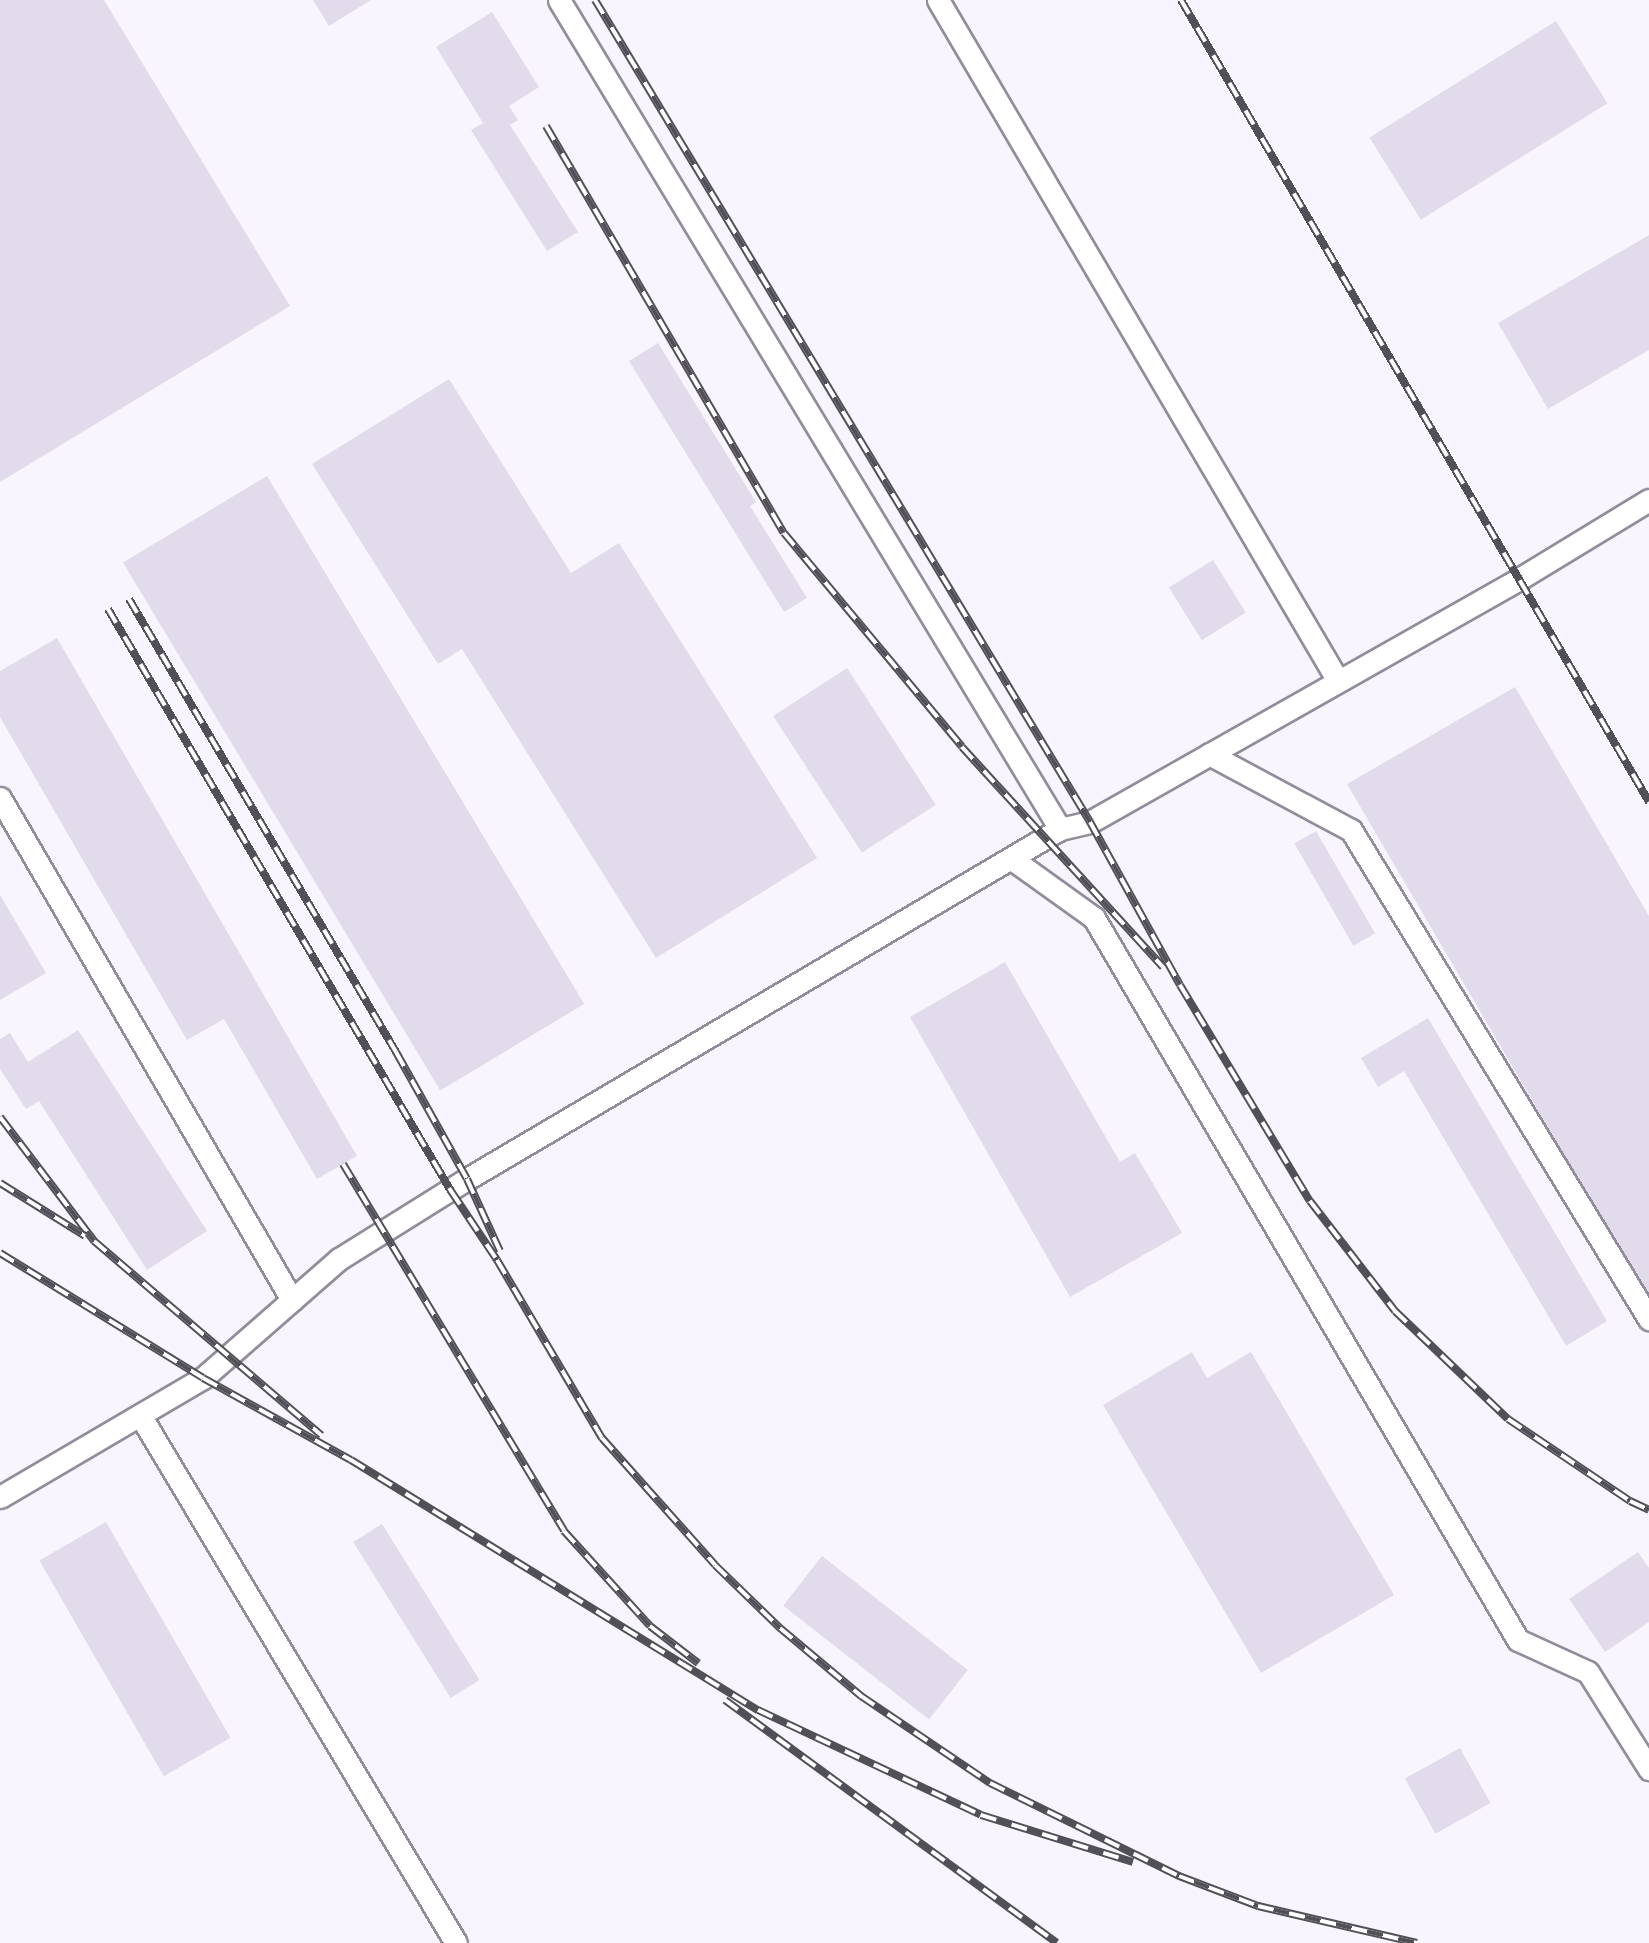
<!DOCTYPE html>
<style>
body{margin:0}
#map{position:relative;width:1649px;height:1943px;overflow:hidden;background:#f9f5ff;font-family:"Noto Sans",sans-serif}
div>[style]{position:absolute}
.building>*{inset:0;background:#e2dbeb;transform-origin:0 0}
.roads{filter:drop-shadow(2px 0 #928c9b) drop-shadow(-2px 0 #928c9b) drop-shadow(0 2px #928c9b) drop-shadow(0 -2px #928c9b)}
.service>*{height:21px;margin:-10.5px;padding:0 10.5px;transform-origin:10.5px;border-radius:10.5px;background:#fff}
.rail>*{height:8px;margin-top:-4px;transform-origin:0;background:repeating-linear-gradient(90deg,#fff 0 16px,#525057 0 32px);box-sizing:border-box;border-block:2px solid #525057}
span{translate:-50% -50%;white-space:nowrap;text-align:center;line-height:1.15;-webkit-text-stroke:5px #fff;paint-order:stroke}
</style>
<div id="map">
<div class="building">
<i style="clip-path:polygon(0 0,104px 0,290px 306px,0 482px)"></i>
<i style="clip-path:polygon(313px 0,371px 0,329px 26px)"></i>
<i style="clip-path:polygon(492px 12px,539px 87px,509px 106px,518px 120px,510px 125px,578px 232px,547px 251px,471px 130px,483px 123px,436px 47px)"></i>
<i style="left:1556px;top:21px;width:97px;height:220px;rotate:58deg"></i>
<i style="clip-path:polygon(1649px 235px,1649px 350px,1548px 409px,1498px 323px)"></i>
<i style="clip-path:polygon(658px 343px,756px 502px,750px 506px,807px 598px,784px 612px,629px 361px)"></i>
<i style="clip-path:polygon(449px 379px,571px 573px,619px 543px,817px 858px,656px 958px,462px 649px,438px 664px,312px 464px)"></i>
<i style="left:267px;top:476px;width:616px;height:168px;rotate:59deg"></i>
<i style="left:1213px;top:560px;width:62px;height:52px;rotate:58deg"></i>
<i style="clip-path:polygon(57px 638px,357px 1156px,317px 1179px,224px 1019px,187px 1040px,0 717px,0 671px)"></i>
<i style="left:847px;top:668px;width:163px;height:88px;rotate:57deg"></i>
<i style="clip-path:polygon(1515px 687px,1649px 916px,1649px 1300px,1347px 784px)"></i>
<i style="left:1316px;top:831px;width:118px;height:25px;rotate:60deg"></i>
<i style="clip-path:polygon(0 895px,46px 973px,0 1000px)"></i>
<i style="clip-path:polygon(1005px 962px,1120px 1162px,1135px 1153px,1182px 1233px,1070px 1297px,910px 1017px)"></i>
<i style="clip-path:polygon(1428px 1018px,1607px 1321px,1566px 1346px,1404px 1071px,1378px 1087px,1361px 1058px)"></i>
<i style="clip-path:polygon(78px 1030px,207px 1231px,147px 1270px,39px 1101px,26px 1109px,0 1069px,0 1039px,10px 1033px,28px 1062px)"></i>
<i style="clip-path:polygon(1192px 1352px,1207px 1378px,1251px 1352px,1394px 1595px,1261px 1673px,1103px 1405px)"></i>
<i style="left:106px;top:1522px;width:249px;height:77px;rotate:60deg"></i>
<i style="left:382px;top:1524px;width:184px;height:34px;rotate:58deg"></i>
<i style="clip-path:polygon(1638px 1552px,1649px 1568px,1649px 1622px,1605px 1652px,1569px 1599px)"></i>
<i style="left:822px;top:1556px;width:185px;height:63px;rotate:38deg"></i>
<i style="left:1460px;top:1748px;width:63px;height:63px;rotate:61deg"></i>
</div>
<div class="roads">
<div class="service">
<i style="left:559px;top:0;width:969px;rotate:58.85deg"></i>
<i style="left:938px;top:0;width:790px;rotate:59.57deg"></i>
<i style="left:1209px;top:754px;width:161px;rotate:28.2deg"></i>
<i style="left:1351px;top:830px;width:573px;rotate:58.64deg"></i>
<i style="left:0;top:798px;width:581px;rotate:59.81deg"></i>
<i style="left:1012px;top:859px;width:101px;rotate:35.7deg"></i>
<i style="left:1094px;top:918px;width:837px;rotate:59.58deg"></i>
<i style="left:1518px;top:1640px;width:77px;rotate:24.6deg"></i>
<i style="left:1588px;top:1672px;width:115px;rotate:57.8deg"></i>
<i style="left:140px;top:1415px;width:615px;rotate:59.1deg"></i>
<i style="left:0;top:1497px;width:235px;rotate:-30.4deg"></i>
<i style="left:203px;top:1378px;width:181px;rotate:-41.2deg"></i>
<i style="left:339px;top:1259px;width:151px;rotate:-32deg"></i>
<i style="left:467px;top:1179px;width:689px;rotate:-30.55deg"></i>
<i style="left:1060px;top:829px;width:31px;rotate:-13deg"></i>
<i style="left:1090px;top:822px;width:493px;rotate:-29.5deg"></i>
<i style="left:1519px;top:579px;width:152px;rotate:-31.3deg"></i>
</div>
</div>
<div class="rail">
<i style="left:595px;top:0;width:960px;rotate:58.94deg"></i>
<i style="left:1090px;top:822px;width:186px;rotate:61.1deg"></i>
<i style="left:1180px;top:985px;width:252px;rotate:59deg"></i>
<i style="left:1310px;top:1201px;width:139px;rotate:52.3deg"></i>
<i style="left:1395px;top:1311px;width:156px;rotate:43.7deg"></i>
<i style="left:1508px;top:1419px;width:147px;rotate:33.9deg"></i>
<i style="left:1630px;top:1501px;width:21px;rotate:25deg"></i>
<i style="left:1181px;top:0;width:929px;rotate:59.73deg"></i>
<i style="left:546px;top:126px;width:471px;rotate:59.7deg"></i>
<i style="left:784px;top:533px;width:278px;rotate:50.2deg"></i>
<i style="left:962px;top:747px;width:298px;rotate:47.6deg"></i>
<i style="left:129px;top:599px;width:526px;rotate:59.48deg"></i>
<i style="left:396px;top:1052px;width:145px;rotate:60.8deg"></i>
<i style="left:467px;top:1179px;width:79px;rotate:65.4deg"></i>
<i style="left:108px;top:609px;width:676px;rotate:59.49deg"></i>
<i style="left:451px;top:1191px;width:83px;rotate:56.3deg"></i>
<i style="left:497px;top:1260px;width:207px;rotate:59.5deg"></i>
<i style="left:602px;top:1438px;width:170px;rotate:48.3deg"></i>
<i style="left:715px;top:1565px;width:91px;rotate:44.1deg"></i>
<i style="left:780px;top:1628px;width:106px;rotate:40deg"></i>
<i style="left:861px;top:1696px;width:156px;rotate:34deg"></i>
<i style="left:990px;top:1783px;width:211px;rotate:26.2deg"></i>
<i style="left:1179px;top:1876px;width:85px;rotate:20.8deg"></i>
<i style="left:1258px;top:1906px;width:163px;rotate:13.1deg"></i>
<i style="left:0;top:1117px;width:156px;rotate:52.8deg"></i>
<i style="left:94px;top:1241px;width:299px;rotate:40.5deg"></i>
<i style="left:343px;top:1164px;width:428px;rotate:58.9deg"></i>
<i style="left:564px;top:1531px;width:128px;rotate:47.8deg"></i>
<i style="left:650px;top:1626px;width:61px;rotate:37.6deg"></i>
<i style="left:0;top:1183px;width:100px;rotate:31.9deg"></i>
<i style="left:0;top:1253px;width:238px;rotate:31.6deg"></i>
<i style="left:203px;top:1378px;width:169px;rotate:29deg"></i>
<i style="left:351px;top:1460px;width:478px;rotate:31.6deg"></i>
<i style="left:758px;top:1710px;width:246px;rotate:25.2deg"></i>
<i style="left:981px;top:1815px;width:159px;rotate:17.2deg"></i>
<i style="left:725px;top:1700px;width:411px;rotate:36.2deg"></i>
</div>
</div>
